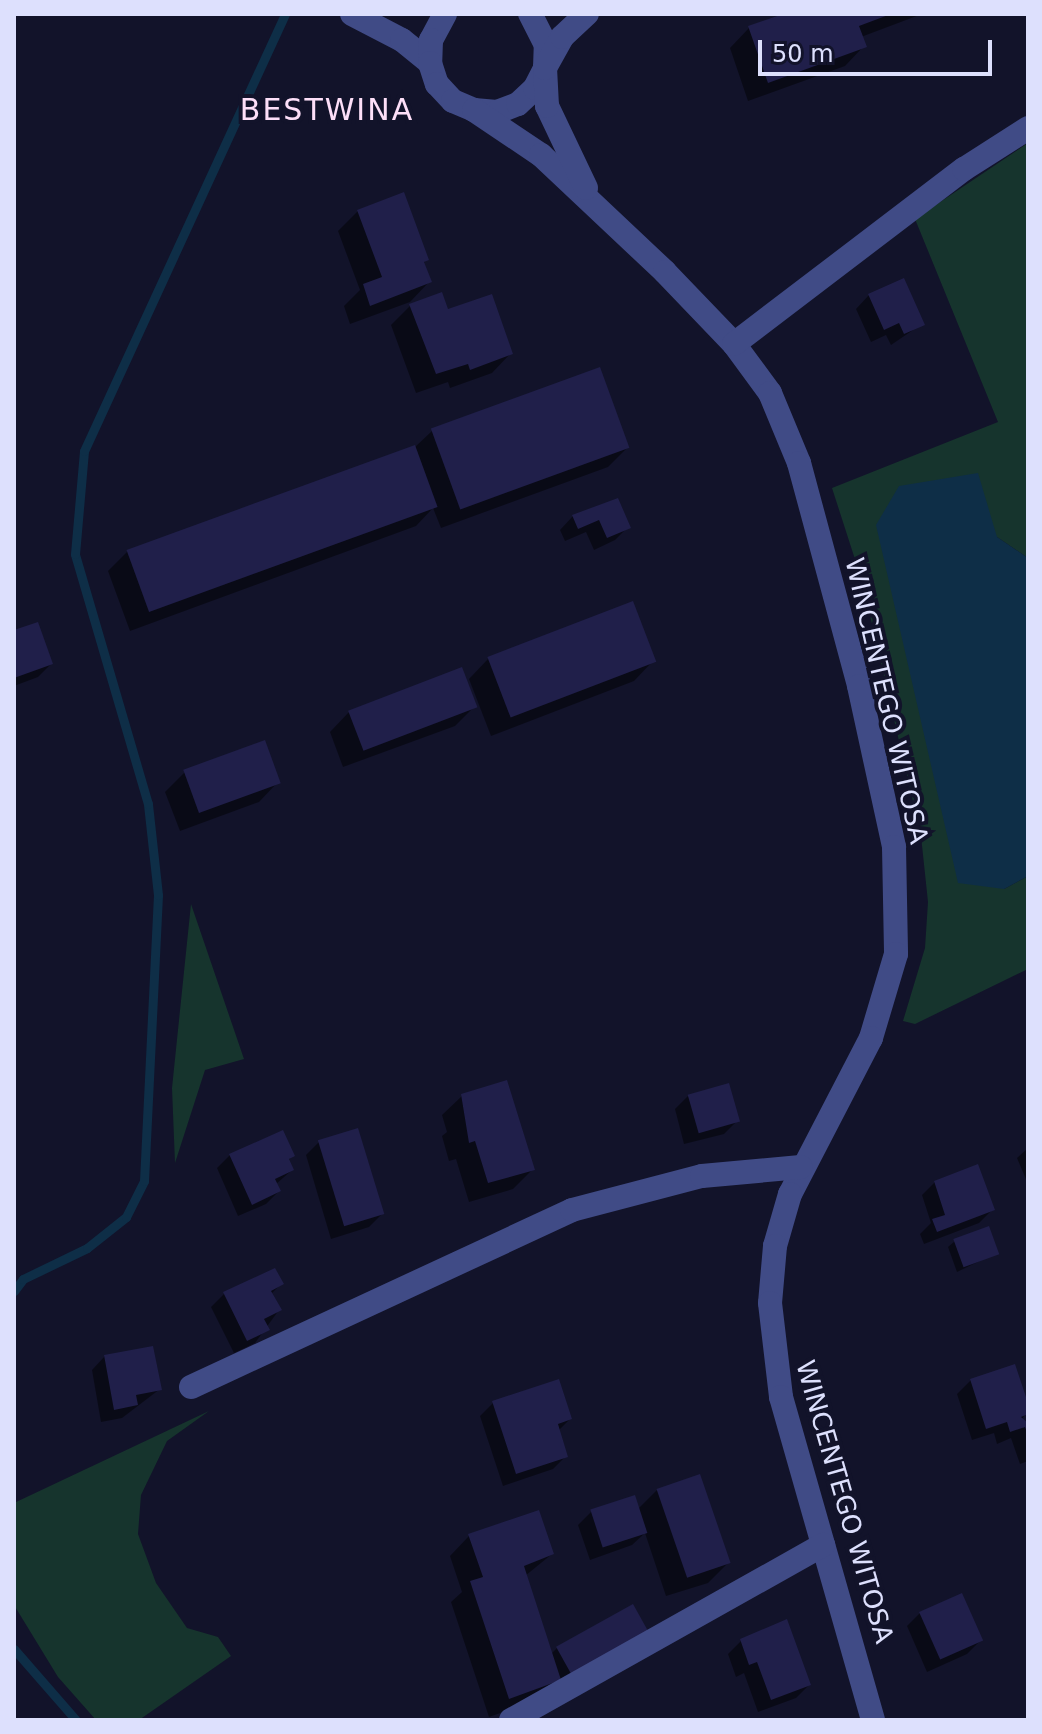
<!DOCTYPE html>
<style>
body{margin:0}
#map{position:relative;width:1042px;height:1734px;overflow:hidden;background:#12132a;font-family:"DejaVu Sans",sans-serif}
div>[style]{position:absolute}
.green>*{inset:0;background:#16342d}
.water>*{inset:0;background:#0e2e47}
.shadow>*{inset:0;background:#0007}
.stream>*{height:9px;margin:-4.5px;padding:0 4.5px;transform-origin:4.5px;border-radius:4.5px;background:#0e2e47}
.building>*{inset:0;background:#201f4a;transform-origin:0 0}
.minor>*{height:24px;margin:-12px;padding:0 12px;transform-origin:12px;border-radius:12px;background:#404b86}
span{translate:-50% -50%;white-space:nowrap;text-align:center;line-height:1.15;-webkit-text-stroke:8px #12132a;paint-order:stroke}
.street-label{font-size:26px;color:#dde0fd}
.quarter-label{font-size:30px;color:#fddff8;letter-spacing:2px}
.frame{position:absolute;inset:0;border:16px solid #dde0fd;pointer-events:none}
.scale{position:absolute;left:758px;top:40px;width:234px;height:36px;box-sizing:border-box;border:4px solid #dde0fd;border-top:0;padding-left:10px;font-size:24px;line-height:28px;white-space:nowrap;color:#dde0fd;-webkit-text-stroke:6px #12132a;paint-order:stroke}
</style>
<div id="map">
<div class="green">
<i style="clip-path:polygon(1028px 143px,1028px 558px,997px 537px,1004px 889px,1028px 876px,1028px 969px,915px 1024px,903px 1021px,925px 948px,928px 902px,921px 836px,862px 581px,832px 488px,998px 422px,915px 219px)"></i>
<i style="clip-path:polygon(191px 904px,244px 1059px,205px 1070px,175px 1163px,172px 1088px)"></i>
<i style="clip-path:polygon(209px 1411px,167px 1441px,141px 1495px,138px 1534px,156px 1583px,187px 1628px,218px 1637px,231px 1656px,139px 1720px,96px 1720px,58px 1677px,14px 1605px,14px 1503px)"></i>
</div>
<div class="water">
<i style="clip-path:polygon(978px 473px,997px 537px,1028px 558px,1028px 876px,1004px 889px,958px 883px,876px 525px,899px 486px)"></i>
</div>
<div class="shadow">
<i style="clip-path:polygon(789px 14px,922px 14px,861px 37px,864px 46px,845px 66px,748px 101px,730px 48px,749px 28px)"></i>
<i style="clip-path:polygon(358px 211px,427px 259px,423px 264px,429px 282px,410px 302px,350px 324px,344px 306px,360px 290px,338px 231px)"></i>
<i style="clip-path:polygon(869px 295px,922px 324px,891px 345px,886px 335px,871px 342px,856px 309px)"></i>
<i style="clip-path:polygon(410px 306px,447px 312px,511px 353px,492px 373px,450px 388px,448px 382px,416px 393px,391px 325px)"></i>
<i style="clip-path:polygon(598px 369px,627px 448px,608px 467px,441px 528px,433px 508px,416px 526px,130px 631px,108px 571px,128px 551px,414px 448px,432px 431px)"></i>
<i style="clip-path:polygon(616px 500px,628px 527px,615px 540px,594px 550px,586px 532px,565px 541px,560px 530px,573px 516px)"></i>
<i style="clip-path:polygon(14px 632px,51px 664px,38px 677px,14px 686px)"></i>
<i style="clip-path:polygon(488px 659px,653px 661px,634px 681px,491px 736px,469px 679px)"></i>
<i style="clip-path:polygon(475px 706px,455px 726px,343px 767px,330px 732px,349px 712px)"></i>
<i style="clip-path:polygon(185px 772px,278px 782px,259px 802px,180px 831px,165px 792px)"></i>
<i style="clip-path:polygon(462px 1096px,533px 1169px,513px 1189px,469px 1202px,456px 1159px,449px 1161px,442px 1136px,447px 1132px,442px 1115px)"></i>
<i style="clip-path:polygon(688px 1096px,737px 1121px,724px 1134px,684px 1144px,675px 1109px)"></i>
<i style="clip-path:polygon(319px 1142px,382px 1214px,369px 1227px,331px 1239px,306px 1155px)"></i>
<i style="clip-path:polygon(1028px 1148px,1028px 1184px,1017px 1158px)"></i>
<i style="clip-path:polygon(230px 1155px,292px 1156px,288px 1161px,292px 1170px,275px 1185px,279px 1191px,266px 1204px,238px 1216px,217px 1168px)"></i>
<i style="clip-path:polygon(935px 1182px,992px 1210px,979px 1223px,924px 1244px,920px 1234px,931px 1223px,922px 1195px)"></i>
<i style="clip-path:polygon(955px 1241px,996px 1253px,957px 1272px,948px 1247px)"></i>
<i style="clip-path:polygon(274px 1271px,281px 1284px,271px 1294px,279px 1310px,255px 1343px,234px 1353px,211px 1307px,224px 1294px)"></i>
<i style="clip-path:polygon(105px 1356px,160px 1389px,122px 1418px,101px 1422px,92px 1370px)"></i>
<i style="clip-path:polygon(971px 1380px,1028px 1409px,1021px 1421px,1023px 1428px,1028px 1425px,1028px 1461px,1020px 1464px,1011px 1438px,997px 1444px,994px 1433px,972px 1440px,957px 1394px)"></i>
<i style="clip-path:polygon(493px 1403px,570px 1419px,558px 1431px,566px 1456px,553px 1469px,503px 1486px,480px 1416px)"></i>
<i style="clip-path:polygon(657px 1490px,728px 1563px,708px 1583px,666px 1596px,645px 1533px,632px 1545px,590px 1560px,578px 1525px,591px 1512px,637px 1510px)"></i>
<i style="clip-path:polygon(469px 1536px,552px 1554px,525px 1576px,551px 1654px,557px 1648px,647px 1632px,539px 1699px,489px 1717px,451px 1602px,462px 1592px,450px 1556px)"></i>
<i style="clip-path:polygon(920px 1613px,980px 1641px,967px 1654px,927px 1672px,907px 1626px)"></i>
<i style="clip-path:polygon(741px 1641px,809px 1685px,796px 1698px,758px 1712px,744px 1673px,736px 1677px,728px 1654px)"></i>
</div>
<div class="stream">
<i style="left:14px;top:1291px;width:15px;rotate:-53deg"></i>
<i style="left:23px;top:1279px;width:71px;rotate:-25.8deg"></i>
<i style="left:87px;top:1248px;width:50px;rotate:-38.5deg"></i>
<i style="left:126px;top:1217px;width:40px;rotate:-63.4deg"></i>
<i style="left:144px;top:1181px;width:286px;rotate:-87.2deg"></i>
<i style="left:158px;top:895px;width:92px;rotate:-96.3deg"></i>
<i style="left:148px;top:804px;width:260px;rotate:-106.3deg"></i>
<i style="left:75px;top:554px;width:103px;rotate:-85deg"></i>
<i style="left:84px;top:451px;width:481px;rotate:-65.3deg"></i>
<i style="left:14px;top:1649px;width:94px;rotate:48.9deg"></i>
</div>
<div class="building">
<i style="clip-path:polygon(783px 14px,891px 14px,859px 26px,867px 47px,768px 83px,748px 26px)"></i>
<i style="clip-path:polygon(404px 192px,429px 260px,424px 262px,432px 282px,370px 306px,363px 284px,382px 277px,357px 210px)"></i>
<i style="clip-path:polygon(904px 278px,925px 325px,904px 334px,899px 323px,884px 330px,868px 294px)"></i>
<i style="clip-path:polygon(442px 292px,448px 309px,492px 294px,513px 354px,470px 370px,468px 364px,436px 374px,409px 304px)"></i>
<i style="left:600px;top:367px;width:86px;height:180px;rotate:70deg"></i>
<i style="left:415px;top:445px;width:66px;height:307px;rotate:70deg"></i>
<i style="clip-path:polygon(618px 498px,631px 528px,607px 538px,599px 520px,578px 529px,572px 515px)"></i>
<i style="left:633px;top:601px;width:65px;height:156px;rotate:69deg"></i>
<i style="clip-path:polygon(38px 622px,53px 664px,14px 678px,14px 630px)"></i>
<i style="left:462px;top:667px;width:43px;height:122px;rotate:69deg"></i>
<i style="left:265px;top:740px;width:46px;height:87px;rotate:70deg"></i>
<i style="clip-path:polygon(507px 1080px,535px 1170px,488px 1183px,475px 1141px,469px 1143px,461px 1094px)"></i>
<i style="left:729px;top:1083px;width:40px;height:43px;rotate:74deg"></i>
<i style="left:358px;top:1128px;width:90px;height:42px;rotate:73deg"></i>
<i style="clip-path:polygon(283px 1130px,295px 1156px,289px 1159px,294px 1170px,275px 1179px,281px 1191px,252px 1205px,229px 1154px)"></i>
<i style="clip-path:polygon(978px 1164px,995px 1210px,937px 1232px,932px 1219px,945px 1215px,934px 1181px)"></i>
<i style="left:989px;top:1226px;width:30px;height:38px;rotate:70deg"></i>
<i style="clip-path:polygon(275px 1268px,284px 1284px,271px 1291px,282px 1310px,264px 1319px,270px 1330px,247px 1341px,223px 1292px)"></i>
<i style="clip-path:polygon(153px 1346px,162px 1390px,136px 1395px,138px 1405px,114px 1410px,104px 1355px)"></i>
<i style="clip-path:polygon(1015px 1364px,1028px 1403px,1028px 1414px,1021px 1417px,1028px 1423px,1028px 1435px,1025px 1427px,1010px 1432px,1007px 1422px,986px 1429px,970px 1379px)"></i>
<i style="clip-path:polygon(559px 1379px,572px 1419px,558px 1424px,568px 1457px,516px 1474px,492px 1401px)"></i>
<i style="left:700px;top:1474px;width:94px;height:46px;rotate:71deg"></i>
<i style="left:635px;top:1495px;width:40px;height:47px;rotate:72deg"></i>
<i style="clip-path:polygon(539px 1510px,554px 1554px,524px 1566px,561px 1680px,509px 1699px,470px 1581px,483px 1577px,468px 1534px)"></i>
<i style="left:962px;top:1593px;width:52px;height:47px;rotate:66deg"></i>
<i style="left:633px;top:1604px;width:33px;height:88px;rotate:61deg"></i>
<i style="clip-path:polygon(787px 1619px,811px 1685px,771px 1700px,757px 1662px,749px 1665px,740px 1639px)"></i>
</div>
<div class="minor">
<i style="left:352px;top:14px;width:56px;rotate:27.5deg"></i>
<i style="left:402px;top:40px;width:36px;rotate:39deg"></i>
<i style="left:445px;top:14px;width:30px;rotate:118deg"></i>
<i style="left:431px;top:40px;width:23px;rotate:92deg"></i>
<i style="left:430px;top:63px;width:22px;rotate:72deg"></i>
<i style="left:437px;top:84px;width:23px;rotate:47deg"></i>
<i style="left:453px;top:101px;width:23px;rotate:23deg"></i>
<i style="left:474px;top:110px;width:23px;rotate:5deg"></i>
<i style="left:497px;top:112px;width:22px;rotate:-21deg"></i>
<i style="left:518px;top:104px;width:23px;rotate:-43deg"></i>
<i style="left:535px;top:88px;width:22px;rotate:-63deg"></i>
<i style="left:545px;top:68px;width:23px;rotate:-88deg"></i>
<i style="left:546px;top:45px;width:35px;rotate:-117deg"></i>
<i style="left:474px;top:110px;width:81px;rotate:33.9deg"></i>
<i style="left:541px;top:155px;width:170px;rotate:43.3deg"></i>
<i style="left:665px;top:272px;width:100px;rotate:46.2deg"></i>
<i style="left:734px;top:344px;width:61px;rotate:53.7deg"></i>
<i style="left:770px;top:393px;width:76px;rotate:67.5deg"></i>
<i style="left:799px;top:463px;width:231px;rotate:74.9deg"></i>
<i style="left:859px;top:686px;width:165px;rotate:77.7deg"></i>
<i style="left:894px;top:847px;width:107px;rotate:88.9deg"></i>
<i style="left:896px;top:954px;width:88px;rotate:106.6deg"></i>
<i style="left:871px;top:1038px;width:176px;rotate:117.4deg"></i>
<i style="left:790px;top:1194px;width:54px;rotate:106.1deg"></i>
<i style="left:775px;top:1246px;width:57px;rotate:95deg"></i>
<i style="left:770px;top:1303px;width:95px;rotate:83.3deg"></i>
<i style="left:781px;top:1397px;width:336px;rotate:74.1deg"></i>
<i style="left:586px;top:188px;width:91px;rotate:-115.4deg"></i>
<i style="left:547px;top:106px;width:38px;rotate:-93deg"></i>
<i style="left:545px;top:68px;width:35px;rotate:-61deg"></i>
<i style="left:562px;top:37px;width:34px;rotate:-43deg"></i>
<i style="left:734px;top:344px;width:289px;rotate:-37.3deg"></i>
<i style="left:964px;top:169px;width:76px;rotate:-32.6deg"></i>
<i style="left:191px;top:1387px;width:420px;rotate:-24.9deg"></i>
<i style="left:572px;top:1210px;width:134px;rotate:-14.7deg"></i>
<i style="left:702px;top:1176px;width:99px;rotate:-5.2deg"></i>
<i style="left:511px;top:1720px;width:358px;rotate:-29.3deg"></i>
</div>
<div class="street-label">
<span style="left:886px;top:701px;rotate:77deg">WINCENTEGO WITOSA</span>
<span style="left:844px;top:1502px;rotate:74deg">WINCENTEGO WITOSA</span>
</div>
<div class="quarter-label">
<span style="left:327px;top:110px">BESTWINA</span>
</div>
<div class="frame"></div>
<div class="scale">50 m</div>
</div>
